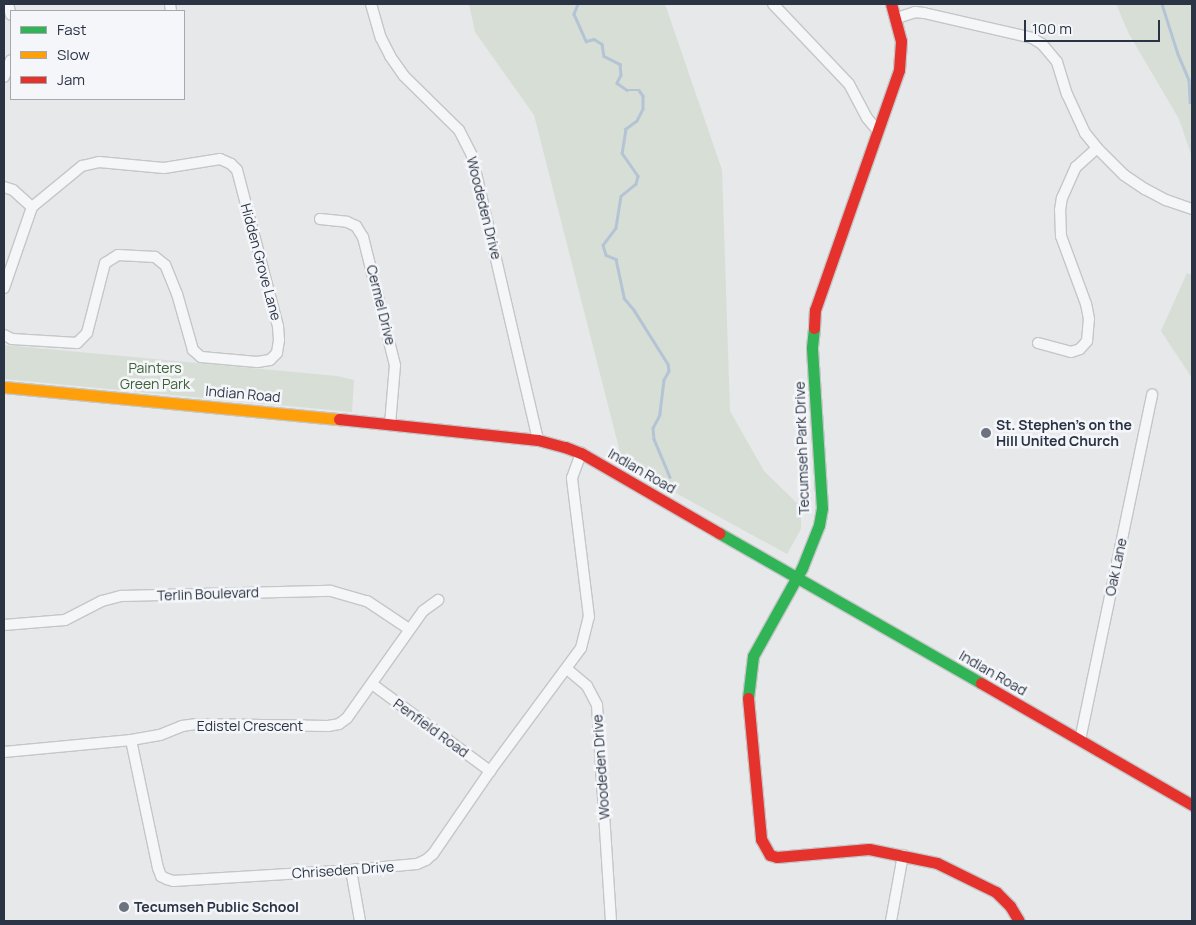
<!DOCTYPE html>
<style>
body{margin:0}
#map{position:relative;width:1196px;height:925px;overflow:hidden;background:#e6e8ea;font-family:Manrope,sans-serif}
div>[style]{position:absolute}
.green>*{inset:0;background:#d6ded6}
.stream>*{height:2.5px;margin:-1.25px;padding:0 1.25px;transform-origin:1.25px;border-radius:1.25px;background:#b4c4d5}
.roads{filter:drop-shadow(1px 0 #c4c6c8) drop-shadow(-1px 0 #c4c6c8) drop-shadow(0 1px #c4c6c8) drop-shadow(0 -1px #c4c6c8)}
.street>*{height:10px;margin:-5px;padding:0 5px;transform-origin:5px;border-radius:5px;background:#f5f6f7}
.fast>*{height:11px;margin:-5.5px;padding:0 5.5px;transform-origin:5.5px;border-radius:5.5px;background:#30b455}
.slow>*{height:11px;margin:-5.5px;padding:0 5.5px;transform-origin:5.5px;border-radius:5.5px;background:#ff9f0a}
.jam>*{height:11px;margin:-5.5px;padding:0 5.5px;transform-origin:5.5px;border-radius:5.5px;background:#e5322d}
.dots>*{width:14px;height:14px;translate:-50% -50%;box-sizing:border-box;border:2px solid #f4f6f9;border-radius:50%}
span{translate:-50% -50%;white-space:nowrap;text-align:center;line-height:1.15;-webkit-text-stroke:5px #f4f6f9;paint-order:stroke}
.street-label{font-size:14px;color:#2b3445}
.park-label{font-size:14px;color:#3f6138}
.poi-label{font-size:14px;color:#2b3445;font-weight:700}
.left{translate:0 -50%;text-align:left}
.frame{position:absolute;inset:0;border:5px solid #2b3445;pointer-events:none}
.legend{position:absolute;left:10px;top:10px;width:175px;height:90px;box-sizing:border-box;background:#f4f6f9;border:1px solid #a4a8b1;margin:0;padding:6px 9px;list-style:none;font-size:15px;color:#2b3445}
.legend li{display:flex;align-items:center;gap:10px;height:25px}
.legend b{width:25px;border:1px solid #a4a8b1}
.scale{position:absolute;left:1024px;top:20px;width:136px;height:22px;box-sizing:border-box;border:2px solid #2b3445;border-top:0;padding-left:6px;font-size:15px;line-height:18px;white-space:nowrap;color:#2b3445;-webkit-text-stroke:4px #f4f6f9;paint-order:stroke}
</style>
<div id="map">
<div class="green">
<i style="clip-path:polygon(469px 4px,665px 4px,722px 170px,730px 411px,764px 471px,801px 507px,801px 529px,787px 554px,623px 464px,534px 115px,475px 32px)"></i>
<i style="clip-path:polygon(1116px 4px,1192px 4px,1192px 157px,1179px 119px,1129px 34px)"></i>
<i style="clip-path:polygon(1187px 273px,1192px 275px,1192px 378px,1161px 331px)"></i>
<i style="clip-path:polygon(4px 345px,337px 376px,354px 380px,352px 412px,4px 379px)"></i>
</div>
<div class="stream">
<i style="left:578px;top:4px;width:11px;rotate:112deg"></i>
<i style="left:574px;top:14px;width:30px;rotate:66deg"></i>
<i style="left:586px;top:41px;width:8px;rotate:-14deg"></i>
<i style="left:594px;top:39px;width:9px;rotate:32deg"></i>
<i style="left:602px;top:44px;width:12px;rotate:81deg"></i>
<i style="left:604px;top:56px;width:18px;rotate:27deg"></i>
<i style="left:620px;top:64px;width:11px;rotate:85deg"></i>
<i style="left:621px;top:75px;width:9px;rotate:117deg"></i>
<i style="left:617px;top:83px;width:12px;rotate:35deg"></i>
<i style="left:627px;top:90px;width:12px"></i>
<i style="left:639px;top:90px;width:7px;rotate:56deg"></i>
<i style="left:643px;top:96px;width:13px;rotate:90deg"></i>
<i style="left:643px;top:109px;width:13px;rotate:117deg"></i>
<i style="left:637px;top:121px;width:14px;rotate:144deg"></i>
<i style="left:626px;top:129px;width:24px;rotate:99deg"></i>
<i style="left:622px;top:153px;width:28px;rotate:55deg"></i>
<i style="left:638px;top:176px;width:8px;rotate:104deg"></i>
<i style="left:636px;top:184px;width:19px;rotate:141deg"></i>
<i style="left:621px;top:196px;width:32px;rotate:99deg"></i>
<i style="left:616px;top:228px;width:21px;rotate:127deg"></i>
<i style="left:603px;top:245px;width:10px;rotate:73deg"></i>
<i style="left:606px;top:255px;width:11px;rotate:22deg"></i>
<i style="left:616px;top:259px;width:40px;rotate:78deg"></i>
<i style="left:624px;top:298px;width:16px;rotate:50deg"></i>
<i style="left:634px;top:310px;width:64px;rotate:57.8deg"></i>
<i style="left:668px;top:364px;width:7px;rotate:82deg"></i>
<i style="left:669px;top:371px;width:10px;rotate:119deg"></i>
<i style="left:664px;top:380px;width:35px;rotate:97deg"></i>
<i style="left:660px;top:415px;width:15px;rotate:118deg"></i>
<i style="left:653px;top:428px;width:11px;rotate:85deg"></i>
<i style="left:654px;top:439px;width:41px;rotate:67.2deg"></i>
<i style="left:1162px;top:4px;width:52px;rotate:72.3deg"></i>
<i style="left:1178px;top:54px;width:28px;rotate:67deg"></i>
<i style="left:1189px;top:80px;width:22px;rotate:87deg"></i>
<i style="left:1190px;top:102px;width:2px;rotate:27deg"></i>
</div>
<div class="roads">
<div class="street">
<i style="left:8px;top:4px;width:11px;rotate:75deg"></i>
<i style="left:170px;top:4px;width:7px;rotate:82deg"></i>
<i style="left:371px;top:4px;width:35px;rotate:74deg"></i>
<i style="left:381px;top:38px;width:20px;rotate:63deg"></i>
<i style="left:390px;top:56px;width:24px;rotate:55deg"></i>
<i style="left:404px;top:76px;width:77px;rotate:44.5deg"></i>
<i style="left:459px;top:130px;width:29px;rotate:63deg"></i>
<i style="left:472px;top:156px;width:292px;rotate:76.9deg"></i>
<i style="left:773px;top:4px;width:110px;rotate:46.5deg"></i>
<i style="left:849px;top:84px;width:38px;rotate:62deg"></i>
<i style="left:867px;top:118px;width:17px;rotate:50deg"></i>
<i style="left:897px;top:18px;width:19px;rotate:-18deg"></i>
<i style="left:915px;top:12px;width:9px;rotate:6deg"></i>
<i style="left:924px;top:13px;width:111px;rotate:13deg"></i>
<i style="left:1032px;top:38px;width:12px;rotate:31deg"></i>
<i style="left:1042px;top:44px;width:23px;rotate:50deg"></i>
<i style="left:1057px;top:62px;width:34px;rotate:73deg"></i>
<i style="left:1067px;top:94px;width:43px;rotate:65.2deg"></i>
<i style="left:1085px;top:133px;width:19px;rotate:51deg"></i>
<i style="left:1097px;top:148px;width:38px;rotate:45deg"></i>
<i style="left:1124px;top:175px;width:25px;rotate:34deg"></i>
<i style="left:1145px;top:189px;width:24px;rotate:28deg"></i>
<i style="left:1166px;top:200px;width:28px;rotate:19deg"></i>
<i style="left:4px;top:77px;width:18px;rotate:-68deg"></i>
<i style="left:4px;top:187px;width:9px;rotate:18deg"></i>
<i style="left:13px;top:190px;width:25px;rotate:42deg"></i>
<i style="left:320px;top:219px;width:27px;rotate:6deg"></i>
<i style="left:347px;top:222px;width:10px;rotate:24deg"></i>
<i style="left:356px;top:226px;width:13px;rotate:58deg"></i>
<i style="left:363px;top:237px;width:132px;rotate:76deg"></i>
<i style="left:395px;top:365px;width:59px;rotate:94.8deg"></i>
<i style="left:4px;top:288px;width:86px;rotate:-70.9deg"></i>
<i style="left:32px;top:207px;width:65px;rotate:-39.4deg"></i>
<i style="left:82px;top:166px;width:17px;rotate:-13deg"></i>
<i style="left:99px;top:162px;width:65px;rotate:5.3deg"></i>
<i style="left:164px;top:168px;width:57px;rotate:-9.1deg"></i>
<i style="left:220px;top:159px;width:12px;rotate:24deg"></i>
<i style="left:231px;top:164px;width:8px;rotate:45deg"></i>
<i style="left:237px;top:170px;width:161px;rotate:75.3deg"></i>
<i style="left:278px;top:326px;width:14px;rotate:86deg"></i>
<i style="left:279px;top:340px;width:13px;rotate:99deg"></i>
<i style="left:277px;top:353px;width:10px;rotate:135deg"></i>
<i style="left:270px;top:360px;width:13px;rotate:171deg"></i>
<i style="left:257px;top:362px;width:56px;rotate:-174.9deg"></i>
<i style="left:201px;top:357px;width:11px;rotate:-139deg"></i>
<i style="left:193px;top:350px;width:58px;rotate:-105.9deg"></i>
<i style="left:177px;top:294px;width:31px;rotate:-112deg"></i>
<i style="left:165px;top:265px;width:13px;rotate:-141deg"></i>
<i style="left:155px;top:257px;width:37px;rotate:-177deg"></i>
<i style="left:118px;top:255px;width:15px;rotate:148deg"></i>
<i style="left:105px;top:263px;width:72px;rotate:104.4deg"></i>
<i style="left:87px;top:333px;width:14px;rotate:135deg"></i>
<i style="left:77px;top:343px;width:65px;rotate:-176.5deg"></i>
<i style="left:12px;top:339px;width:9px;rotate:-153deg"></i>
<i style="left:1038px;top:343px;width:34px;rotate:15deg"></i>
<i style="left:1071px;top:352px;width:9px;rotate:-18deg"></i>
<i style="left:1080px;top:349px;width:11px;rotate:-49deg"></i>
<i style="left:1087px;top:341px;width:22px;rotate:-85deg"></i>
<i style="left:1089px;top:319px;width:15px;rotate:-101deg"></i>
<i style="left:1086px;top:304px;width:72px;rotate:-110.2deg"></i>
<i style="left:1061px;top:236px;width:26px;rotate:-92deg"></i>
<i style="left:1060px;top:210px;width:12px;rotate:-81deg"></i>
<i style="left:1062px;top:198px;width:34px;rotate:-66deg"></i>
<i style="left:1076px;top:167px;width:28px;rotate:-42deg"></i>
<i style="left:4px;top:625px;width:61px;rotate:-4.7deg"></i>
<i style="left:65px;top:620px;width:42px;rotate:-27.2deg"></i>
<i style="left:102px;top:601px;width:20px;rotate:-15deg"></i>
<i style="left:121px;top:596px;width:210px;rotate:-1.4deg"></i>
<i style="left:331px;top:591px;width:37px;rotate:16deg"></i>
<i style="left:367px;top:601px;width:50px;rotate:33.7deg"></i>
<i style="left:567px;top:669px;width:26px;rotate:40deg"></i>
<i style="left:587px;top:686px;width:21px;rotate:62deg"></i>
<i style="left:597px;top:705px;width:216px;rotate:86.3deg"></i>
<i style="left:372px;top:684px;width:147px;rotate:36.4deg"></i>
<i style="left:131px;top:740px;width:131px;rotate:78.1deg"></i>
<i style="left:158px;top:868px;width:9px;rotate:69deg"></i>
<i style="left:161px;top:876px;width:7px;rotate:27deg"></i>
<i style="left:167px;top:879px;width:6px;rotate:18deg"></i>
<i style="left:173px;top:881px;width:178px;rotate:-3.5deg"></i>
<i style="left:351px;top:870px;width:66px;rotate:-5.2deg"></i>
<i style="left:417px;top:864px;width:10px;rotate:-24deg"></i>
<i style="left:426px;top:860px;width:9px;rotate:-41deg"></i>
<i style="left:433px;top:854px;width:101px;rotate:-55.5deg"></i>
<i style="left:490px;top:771px;width:153px;rotate:-53.5deg"></i>
<i style="left:581px;top:648px;width:32px;rotate:-76deg"></i>
<i style="left:589px;top:617px;width:140px;rotate:-97deg"></i>
<i style="left:572px;top:478px;width:27px;rotate:-70deg"></i>
<i style="left:1080px;top:740px;width:353px;rotate:-78.2deg"></i>
<i style="left:4px;top:752px;width:128px;rotate:-5.4deg"></i>
<i style="left:131px;top:740px;width:29px;rotate:-10deg"></i>
<i style="left:160px;top:735px;width:24px;rotate:-22deg"></i>
<i style="left:182px;top:726px;width:15px;rotate:-8deg"></i>
<i style="left:197px;top:724px;width:131px;rotate:0.9deg"></i>
<i style="left:328px;top:726px;width:11px;rotate:-10deg"></i>
<i style="left:339px;top:724px;width:10px;rotate:-37deg"></i>
<i style="left:347px;top:718px;width:131px;rotate:-54.6deg"></i>
<i style="left:423px;top:611px;width:19px;rotate:-36deg"></i>
<i style="left:351px;top:870px;width:52px;rotate:80deg"></i>
<i style="left:891px;top:921px;width:67px;rotate:-79.7deg"></i>
</div>
<div class="fast">
<i style="left:719px;top:533px;width:302px;rotate:29.8deg"></i>
<i style="left:748px;top:698px;width:42px;rotate:-83.2deg"></i>
<i style="left:753px;top:656px;width:101px;rotate:-60.9deg"></i>
<i style="left:802px;top:568px;width:46px;rotate:-68.4deg"></i>
<i style="left:819px;top:525px;width:17px;rotate:-80deg"></i>
<i style="left:822px;top:508px;width:161px;rotate:-93.6deg"></i>
<i style="left:812px;top:347px;width:19px;rotate:-84deg"></i>
</div>
<div class="slow">
<i style="left:4px;top:387px;width:337px;rotate:5.5deg"></i>
</div>
<div class="jam">
<i style="left:814px;top:328px;width:18px;rotate:-87deg"></i>
<i style="left:815px;top:310px;width:254px;rotate:-70.7deg"></i>
<i style="left:899px;top:70px;width:29px;rotate:-86deg"></i>
<i style="left:901px;top:41px;width:38px;rotate:-105deg"></i>
<i style="left:339px;top:419px;width:200px;rotate:6deg"></i>
<i style="left:538px;top:440px;width:28px;rotate:15deg"></i>
<i style="left:565px;top:447px;width:17px;rotate:21deg"></i>
<i style="left:581px;top:453px;width:160px;rotate:30.1deg"></i>
<i style="left:981px;top:683px;width:244px;rotate:30deg"></i>
<i style="left:748px;top:698px;width:142px;rotate:84.7deg"></i>
<i style="left:761px;top:839px;width:18px;rotate:61deg"></i>
<i style="left:770px;top:855px;width:7px;rotate:16deg"></i>
<i style="left:777px;top:857px;width:92px;rotate:-5deg"></i>
<i style="left:869px;top:849px;width:69px;rotate:11.6deg"></i>
<i style="left:937px;top:863px;width:66px;rotate:26.2deg"></i>
<i style="left:996px;top:892px;width:20px;rotate:45deg"></i>
<i style="left:1010px;top:906px;width:17px;rotate:59deg"></i>
</div>
</div>
<div class="dots">
<i style="left:986px;top:433px;background:#6c737f"></i>
<i style="left:124px;top:907px;background:#6c737f"></i>
</div>
<div class="street-label">
<span style="left:484px;top:208px;rotate:76deg">Woodeden Drive</span>
<span style="left:261px;top:262px;rotate:75deg">Hidden Grove Lane</span>
<span style="left:381px;top:305px;rotate:76deg">Cermel Drive</span>
<span style="left:243px;top:394px;rotate:5deg">Indian Road</span>
<span style="left:802px;top:448px;rotate:-92deg">Tecumseh Park Drive</span>
<span style="left:642px;top:471px;rotate:30deg">Indian Road</span>
<span style="left:1116px;top:567px;rotate:-78deg">Oak Lane</span>
<span style="left:208px;top:594px;rotate:-2deg">Terlin Boulevard</span>
<span style="left:993px;top:673px;rotate:30deg">Indian Road</span>
<span style="left:250px;top:726px">Edistel Crescent</span>
<span style="left:431px;top:728px;rotate:36deg">Penfield Road</span>
<span style="left:601px;top:767px;rotate:-94deg">Woodeden Drive</span>
<span style="left:343px;top:870px;rotate:-4deg">Chriseden Drive</span>
</div>
<div class="park-label">
<span style="left:155px;top:376px">Painters<br>Green Park</span>
</div>
<div class="poi-label">
<span class="left" style="left:996px;top:433px">St. Stephen's on the<br>Hill United Church</span>
<span class="left" style="left:134px;top:907px">Tecumseh Public School</span>
</div>
<div class="frame"></div>
<ul class="legend">
<li><b style="height:6px;background:#30b455"></b>Fast</li>
<li><b style="height:6px;background:#ff9f0a"></b>Slow</li>
<li><b style="height:6px;background:#e5322d"></b>Jam</li>
</ul>
<div class="scale">100 m</div>
</div>
